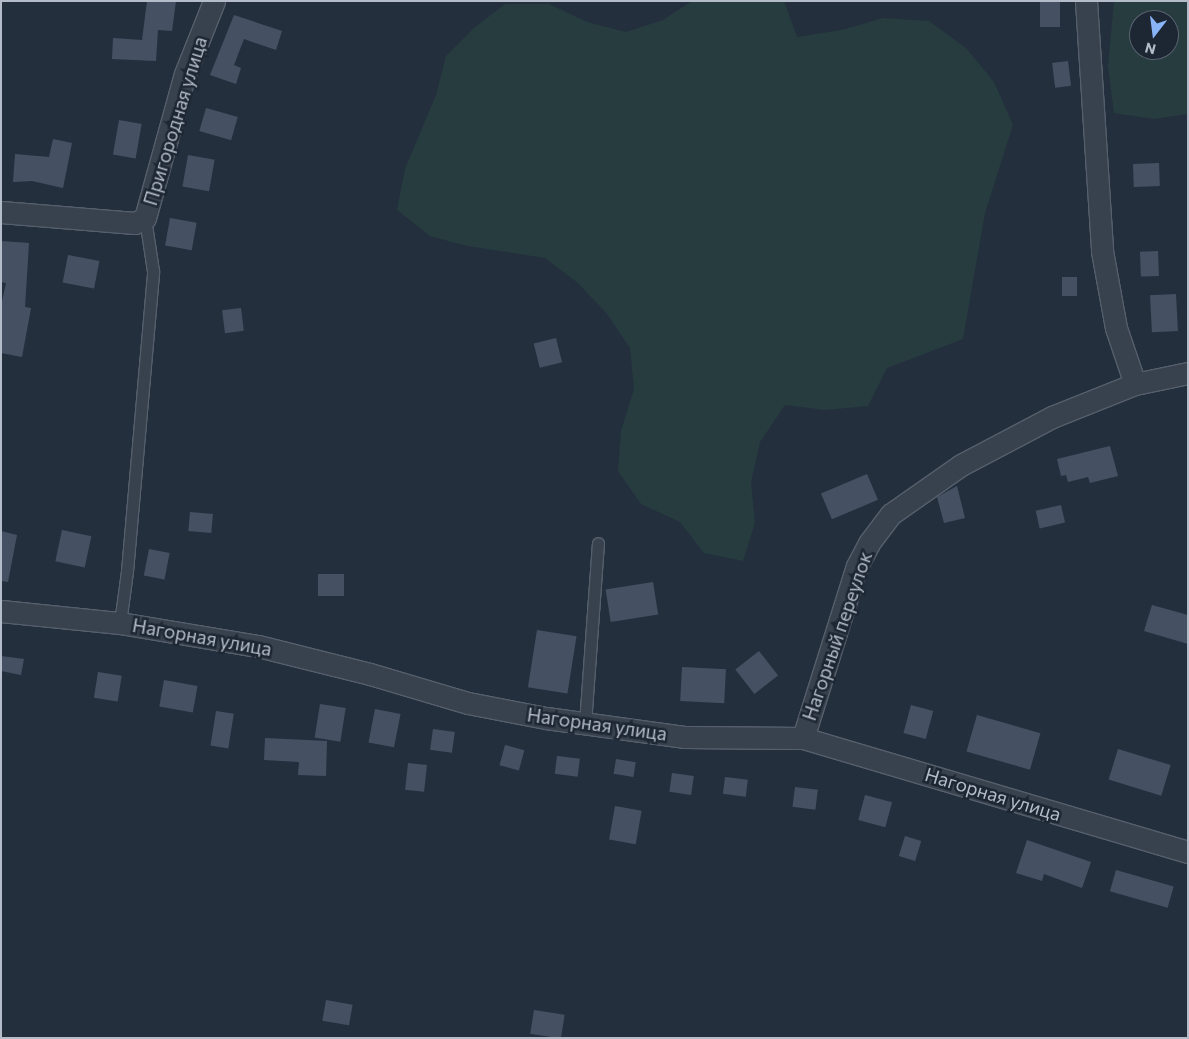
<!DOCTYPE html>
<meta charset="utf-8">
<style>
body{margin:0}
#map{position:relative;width:1189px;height:1039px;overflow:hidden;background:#242f3e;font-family:Commissioner,sans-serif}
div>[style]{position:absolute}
.green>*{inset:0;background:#263c3f}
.building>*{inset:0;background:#455162;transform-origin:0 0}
.roads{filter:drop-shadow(1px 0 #565f6c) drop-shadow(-1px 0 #565f6c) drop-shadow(0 1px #565f6c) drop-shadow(0 -1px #565f6c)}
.service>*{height:11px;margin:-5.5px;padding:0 5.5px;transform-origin:5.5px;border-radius:5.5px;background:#38414e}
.minor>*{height:21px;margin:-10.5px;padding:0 10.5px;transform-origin:10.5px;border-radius:10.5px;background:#38414e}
span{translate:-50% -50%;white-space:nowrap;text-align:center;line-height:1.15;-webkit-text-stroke:5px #1d2633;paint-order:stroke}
.street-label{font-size:19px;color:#b4bcc9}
.frame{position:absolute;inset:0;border:2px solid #b4bcc9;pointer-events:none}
.north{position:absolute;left:1129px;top:10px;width:50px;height:50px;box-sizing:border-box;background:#1d2633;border:1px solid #59626f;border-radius:50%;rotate:195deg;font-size:14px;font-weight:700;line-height:20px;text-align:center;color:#b4bcc9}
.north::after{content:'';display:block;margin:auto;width:18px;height:22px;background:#8ab4f8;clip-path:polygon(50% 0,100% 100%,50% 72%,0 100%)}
</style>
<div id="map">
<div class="green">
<i style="clip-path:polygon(692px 1px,784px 1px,797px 37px,842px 30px,883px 18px,929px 21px,966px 48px,994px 82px,1013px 125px,985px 213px,963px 339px,887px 368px,868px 406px,825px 410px,785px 405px,760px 442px,751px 482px,755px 523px,743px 561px,704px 553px,680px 522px,641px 504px,618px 471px,621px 431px,634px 389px,630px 348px,607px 314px,578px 283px,545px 258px,467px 246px,430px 236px,397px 210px,405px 169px,436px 95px,446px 56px,474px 28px,505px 4px,549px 4px,587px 22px,626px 32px,663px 20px)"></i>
<i style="clip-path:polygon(evenodd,1114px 1px,1188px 1px,1188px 114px,1154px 119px,1114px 113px,1108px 66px,1114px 1px,1139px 20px,1169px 20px,1169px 50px,1139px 50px,1139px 20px)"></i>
</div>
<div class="building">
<i style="clip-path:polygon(147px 1px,176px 1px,172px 31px,158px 30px,156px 61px,112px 59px,113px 38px,142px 40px)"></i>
<i style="left:1040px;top:1px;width:20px;height:26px"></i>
<i style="clip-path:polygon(234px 15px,282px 31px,276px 50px,244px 39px,234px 65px,241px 68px,236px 84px,210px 75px)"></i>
<i style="left:1068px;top:61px;width:25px;height:16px;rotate:83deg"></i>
<i style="left:206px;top:108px;width:33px;height:24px;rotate:16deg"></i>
<i style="left:119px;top:120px;width:23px;height:35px;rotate:10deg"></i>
<i style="clip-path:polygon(53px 139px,72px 143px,63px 188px,32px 181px,13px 182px,15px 154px,49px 157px)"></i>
<i style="left:188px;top:155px;width:27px;height:32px;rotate:10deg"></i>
<i style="left:1159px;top:163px;width:23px;height:26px;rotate:88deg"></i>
<i style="left:170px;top:218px;width:27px;height:28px;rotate:10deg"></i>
<i style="clip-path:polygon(1px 241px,29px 243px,25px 307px,31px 308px,22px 357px,1px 353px,1px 306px,6px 283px,1px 282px)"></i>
<i style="left:1158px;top:251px;width:25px;height:18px;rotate:88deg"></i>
<i style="left:68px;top:255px;width:32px;height:28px;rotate:11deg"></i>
<i style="left:1062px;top:277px;width:15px;height:19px"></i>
<i style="left:1176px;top:294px;width:37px;height:26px;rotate:87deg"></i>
<i style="left:241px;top:308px;width:23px;height:19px;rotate:83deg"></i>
<i style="left:556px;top:338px;width:25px;height:23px;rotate:76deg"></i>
<i style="clip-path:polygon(1110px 446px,1118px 476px,1090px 483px,1088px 477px,1068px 482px,1066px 475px,1061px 476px,1057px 459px)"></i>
<i style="left:867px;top:474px;width:28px;height:50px;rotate:67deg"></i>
<i style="clip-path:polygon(957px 486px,965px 518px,944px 523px,937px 497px)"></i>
<i style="left:1061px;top:505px;width:18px;height:26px;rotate:77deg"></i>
<i style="left:190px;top:512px;width:23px;height:19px;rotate:5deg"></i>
<i style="left:62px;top:530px;width:30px;height:32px;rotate:12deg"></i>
<i style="clip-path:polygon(1px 531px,17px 535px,8px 582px,1px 581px)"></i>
<i style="left:149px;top:549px;width:21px;height:27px;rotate:11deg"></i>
<i style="left:318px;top:574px;width:26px;height:22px"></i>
<i style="left:653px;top:582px;width:33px;height:48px;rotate:81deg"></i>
<i style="clip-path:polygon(1152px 605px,1188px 615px,1188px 644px,1144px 631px)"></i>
<i style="left:537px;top:630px;width:40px;height:58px;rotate:9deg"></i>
<i style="left:759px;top:651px;width:31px;height:30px;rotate:52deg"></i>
<i style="clip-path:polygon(1px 656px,24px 659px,21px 675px,1px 671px)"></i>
<i style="left:682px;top:667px;width:44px;height:34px;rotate:3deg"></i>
<i style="left:98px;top:672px;width:24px;height:26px;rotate:9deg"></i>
<i style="left:164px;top:680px;width:34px;height:27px;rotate:10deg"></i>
<i style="left:320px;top:704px;width:26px;height:34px;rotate:9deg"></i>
<i style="left:911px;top:705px;width:23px;height:29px;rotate:15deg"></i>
<i style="left:375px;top:709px;width:26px;height:34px;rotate:11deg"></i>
<i style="left:216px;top:711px;width:18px;height:35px;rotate:9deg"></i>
<i style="left:977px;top:715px;width:66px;height:38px;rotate:16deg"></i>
<i style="left:433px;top:729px;width:22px;height:21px;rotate:8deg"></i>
<i style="clip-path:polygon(265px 738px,327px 741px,326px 776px,298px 775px,299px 762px,264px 760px)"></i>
<i style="left:505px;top:745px;width:20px;height:21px;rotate:15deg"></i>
<i style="left:1118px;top:749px;width:55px;height:32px;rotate:17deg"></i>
<i style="left:557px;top:756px;width:23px;height:18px;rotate:7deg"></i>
<i style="left:616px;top:759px;width:20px;height:15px;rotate:9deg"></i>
<i style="left:408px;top:763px;width:19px;height:27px;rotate:6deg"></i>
<i style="left:672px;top:773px;width:22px;height:19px;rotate:8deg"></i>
<i style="left:725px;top:777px;width:23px;height:17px;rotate:7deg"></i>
<i style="left:795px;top:787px;width:23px;height:20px;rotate:7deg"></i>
<i style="left:865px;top:795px;width:28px;height:26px;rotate:15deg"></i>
<i style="left:615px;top:806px;width:27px;height:34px;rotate:10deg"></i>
<i style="left:905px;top:836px;width:17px;height:21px;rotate:17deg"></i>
<i style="clip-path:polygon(1027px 840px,1091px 862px,1082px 888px,1044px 874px,1042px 881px,1016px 873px)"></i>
<i style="left:1116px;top:870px;width:60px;height:22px;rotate:16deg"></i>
<i style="left:326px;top:1000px;width:27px;height:21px;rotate:10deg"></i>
<i style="left:534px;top:1010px;width:31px;height:24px;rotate:9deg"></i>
</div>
<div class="roads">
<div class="service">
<i style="left:120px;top:623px;width:52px;rotate:-82.3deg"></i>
<i style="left:127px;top:571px;width:301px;rotate:-85deg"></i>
<i style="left:153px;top:271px;width:54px;rotate:-98.6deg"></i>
<i style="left:585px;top:724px;width:181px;rotate:-85.9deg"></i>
</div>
<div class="minor">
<i style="left:1086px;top:1px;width:251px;rotate:86.3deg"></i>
<i style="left:1102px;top:251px;width:78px;rotate:79.7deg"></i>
<i style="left:1116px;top:328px;width:59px;rotate:71.3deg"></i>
<i style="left:1px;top:212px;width:134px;rotate:4.7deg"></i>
<i style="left:135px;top:223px;width:11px;rotate:-27deg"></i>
<i style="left:145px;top:218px;width:149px;rotate:-74.5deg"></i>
<i style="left:185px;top:74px;width:79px;rotate:-68.3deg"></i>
<i style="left:1px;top:611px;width:120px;rotate:5.8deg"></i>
<i style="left:120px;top:623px;width:140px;rotate:9.5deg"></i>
<i style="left:258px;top:646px;width:115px;rotate:14deg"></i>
<i style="left:370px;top:674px;width:102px;rotate:16.5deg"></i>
<i style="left:468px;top:703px;width:79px;rotate:10.9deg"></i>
<i style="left:546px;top:718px;width:139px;rotate:7.8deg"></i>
<i style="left:684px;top:737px;width:119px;rotate:0.5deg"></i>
<i style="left:803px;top:738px;width:402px;rotate:16.5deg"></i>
<i style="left:803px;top:738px;width:180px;rotate:-72.6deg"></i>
<i style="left:857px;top:566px;width:26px;rotate:-62deg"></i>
<i style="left:869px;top:543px;width:36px;rotate:-53deg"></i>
<i style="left:891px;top:514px;width:85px;rotate:-35deg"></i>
<i style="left:961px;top:465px;width:103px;rotate:-27.8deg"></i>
<i style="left:1052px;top:417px;width:89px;rotate:-21.7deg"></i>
<i style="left:1135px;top:384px;width:54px;rotate:-11.7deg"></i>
</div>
</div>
<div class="street-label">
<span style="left:175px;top:121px;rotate:-73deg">Пригородная улица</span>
<span style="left:837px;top:636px;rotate:-71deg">Нагорный переулок</span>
<span style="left:202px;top:637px;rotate:10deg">Нагорная улица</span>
<span style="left:597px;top:724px;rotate:8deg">Нагорная улица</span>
<span style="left:993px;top:794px;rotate:17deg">Нагорная улица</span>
</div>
<div class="frame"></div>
<div class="north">N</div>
</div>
